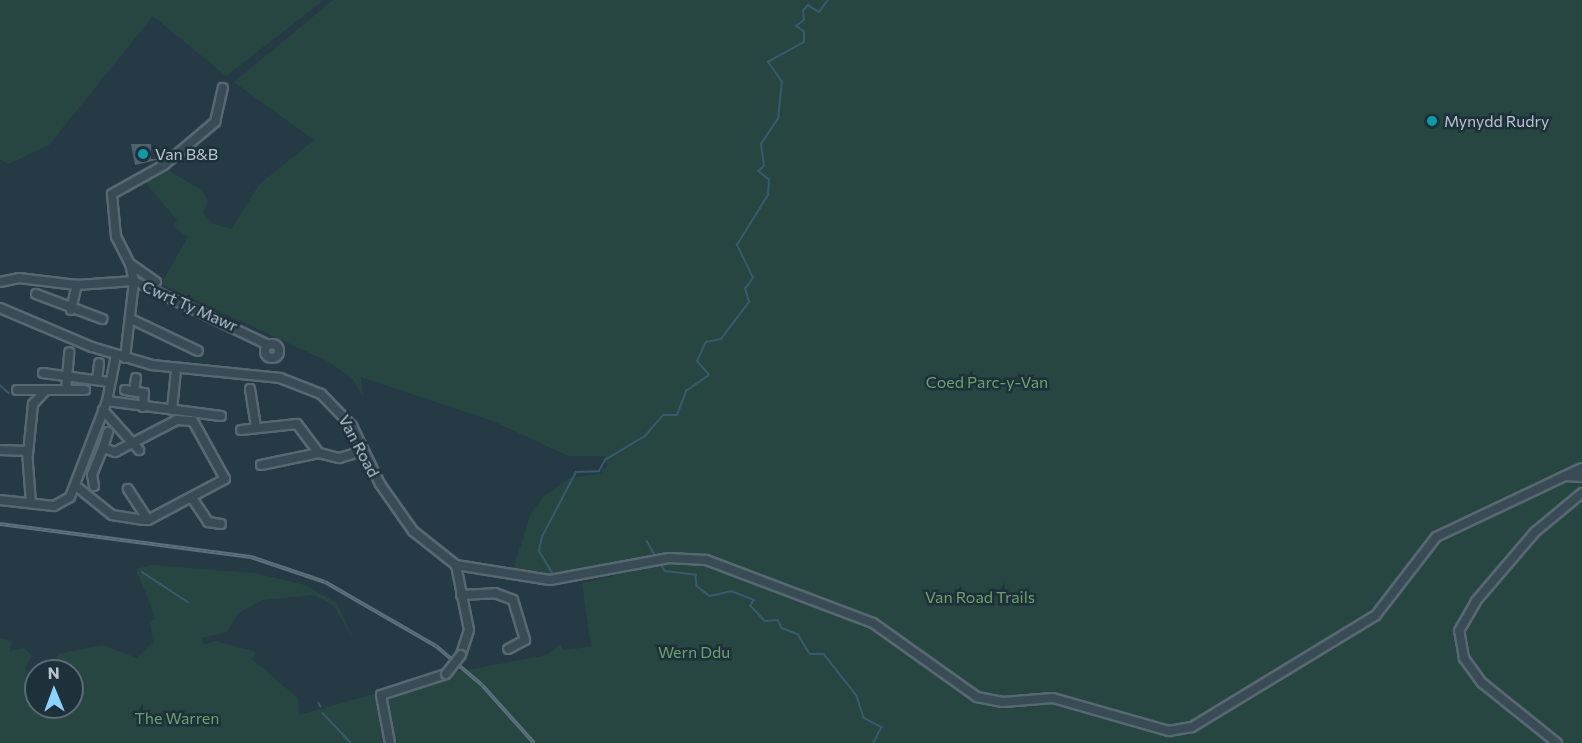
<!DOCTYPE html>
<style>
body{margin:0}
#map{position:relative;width:1582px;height:743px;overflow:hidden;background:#253a45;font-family:Commissioner,sans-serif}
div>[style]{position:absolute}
.green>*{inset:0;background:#274642}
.stream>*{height:1.5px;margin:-0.75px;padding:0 0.75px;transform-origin:0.75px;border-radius:0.75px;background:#375a6d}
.building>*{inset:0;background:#4d6470}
.roads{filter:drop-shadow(2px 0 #586872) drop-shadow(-2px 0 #586872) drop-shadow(0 2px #586872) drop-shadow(0 -2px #586872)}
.minor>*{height:8px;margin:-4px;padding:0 4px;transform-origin:4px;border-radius:4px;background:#394b54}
.minor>.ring{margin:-4px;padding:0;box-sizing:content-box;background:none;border:8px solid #394b54;border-radius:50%}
.rail>*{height:4px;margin-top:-2px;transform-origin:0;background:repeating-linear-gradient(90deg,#1e303a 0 4.5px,#5b707b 0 9px);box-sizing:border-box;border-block:2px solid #5b707b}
.bridges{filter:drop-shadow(2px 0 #586872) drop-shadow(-2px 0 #586872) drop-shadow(0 2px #586872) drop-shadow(0 -2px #586872)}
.minor-bridge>*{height:8px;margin:-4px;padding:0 4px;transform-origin:4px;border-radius:4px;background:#394b54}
.dots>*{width:16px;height:16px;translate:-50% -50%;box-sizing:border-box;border:3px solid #1e303a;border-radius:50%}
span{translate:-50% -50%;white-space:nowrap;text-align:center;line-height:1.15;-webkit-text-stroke:5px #1e303a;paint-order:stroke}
.poi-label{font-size:16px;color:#b7c5ce}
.left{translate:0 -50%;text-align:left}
.street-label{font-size:16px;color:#b7c5ce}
.park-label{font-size:16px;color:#6ca16c}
.north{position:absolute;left:24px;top:659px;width:60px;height:60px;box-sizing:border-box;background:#1e303a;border:2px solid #5b6c75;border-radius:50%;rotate:359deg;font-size:16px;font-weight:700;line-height:24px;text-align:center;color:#b7c5ce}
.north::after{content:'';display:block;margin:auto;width:21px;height:27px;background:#8bd3ff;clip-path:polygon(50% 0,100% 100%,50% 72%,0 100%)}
</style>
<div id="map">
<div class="green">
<i style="clip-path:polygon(0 0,324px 0,226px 76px,153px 16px,49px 145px,8px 164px,0 159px)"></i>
<i style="clip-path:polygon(333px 0,1582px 0,1582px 743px,1561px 743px,1484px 680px,1557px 743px,0 743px,0 638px,12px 641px,9px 651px,24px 648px,32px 656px,25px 668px,36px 684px,36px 707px,72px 707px,72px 671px,53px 671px,58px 654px,102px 645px,137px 658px,153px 642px,150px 622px,156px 619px,136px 569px,151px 565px,254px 573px,302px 584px,337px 603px,355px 642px,333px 605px,314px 595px,263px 600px,238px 613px,227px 632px,201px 638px,204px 645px,215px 641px,257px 652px,252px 659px,298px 698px,299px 715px,446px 674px,547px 655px,560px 644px,563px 650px,591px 647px,582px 583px,693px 558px,533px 580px,511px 576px,531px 513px,543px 497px,570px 478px,601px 473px,607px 466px,605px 456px,568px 456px,493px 421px,361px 377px,363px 397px,352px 378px,327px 361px,161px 284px,188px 237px,173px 226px,177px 220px,144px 181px,164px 168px,200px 189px,208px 200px,203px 213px,214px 224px,231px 229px,259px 185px,314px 140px,234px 82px)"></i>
</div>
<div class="stream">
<i style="left:0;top:385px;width:12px;rotate:42deg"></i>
<i style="left:647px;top:541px;width:20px;rotate:60deg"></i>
<i style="left:660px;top:562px;width:10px;rotate:61deg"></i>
<i style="left:665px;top:571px;width:31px;rotate:7deg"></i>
<i style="left:696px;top:575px;width:11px;rotate:85deg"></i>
<i style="left:697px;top:586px;width:16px;rotate:38deg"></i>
<i style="left:710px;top:596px;width:22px;rotate:-13deg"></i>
<i style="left:731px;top:591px;width:25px;rotate:21deg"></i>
<i style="left:754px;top:600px;width:7px;rotate:117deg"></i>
<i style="left:751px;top:606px;width:21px;rotate:47deg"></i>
<i style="left:765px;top:621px;width:13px;rotate:-4deg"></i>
<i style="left:778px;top:620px;width:9px;rotate:63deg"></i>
<i style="left:782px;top:628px;width:17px;rotate:21deg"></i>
<i style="left:798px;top:634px;width:23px;rotate:59deg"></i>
<i style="left:810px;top:654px;width:14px"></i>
<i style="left:824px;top:654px;width:53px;rotate:51.8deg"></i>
<i style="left:857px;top:696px;width:23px;rotate:72deg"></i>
<i style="left:864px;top:718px;width:20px;rotate:27deg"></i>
<i style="left:882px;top:727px;width:18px;rotate:117deg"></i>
<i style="left:142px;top:572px;width:55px;rotate:33.1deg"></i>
<i style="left:552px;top:573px;width:26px;rotate:-121deg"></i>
<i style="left:539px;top:551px;width:14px;rotate:-78deg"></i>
<i style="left:542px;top:537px;width:73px;rotate:-62.4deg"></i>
<i style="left:576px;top:472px;width:23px;rotate:-2deg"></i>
<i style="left:599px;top:471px;width:13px;rotate:-61deg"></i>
<i style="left:605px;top:460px;width:47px;rotate:-31deg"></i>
<i style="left:645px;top:436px;width:28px;rotate:-49deg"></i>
<i style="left:663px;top:415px;width:14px"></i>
<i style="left:677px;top:415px;width:26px;rotate:-69deg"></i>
<i style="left:686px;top:391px;width:28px;rotate:-35deg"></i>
<i style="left:709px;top:375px;width:18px;rotate:-131deg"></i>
<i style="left:697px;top:361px;width:21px;rotate:-65deg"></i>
<i style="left:706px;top:342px;width:15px;rotate:-11deg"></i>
<i style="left:721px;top:339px;width:46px;rotate:-52.9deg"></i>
<i style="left:749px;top:302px;width:14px;rotate:-107deg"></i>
<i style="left:745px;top:289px;width:14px;rotate:-54deg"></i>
<i style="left:753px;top:278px;width:37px;rotate:-116deg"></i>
<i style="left:737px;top:245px;width:59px;rotate:-58.2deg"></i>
<i style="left:768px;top:195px;width:15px;rotate:-86deg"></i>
<i style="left:769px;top:180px;width:14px;rotate:-141deg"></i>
<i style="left:758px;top:171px;width:8px;rotate:-40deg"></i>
<i style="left:764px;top:166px;width:22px;rotate:-98deg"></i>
<i style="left:761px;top:144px;width:30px;rotate:-56deg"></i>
<i style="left:778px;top:119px;width:37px;rotate:-84deg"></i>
<i style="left:782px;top:82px;width:24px;rotate:-125deg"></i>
<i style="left:768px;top:62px;width:41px;rotate:-29.1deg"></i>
<i style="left:804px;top:42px;width:10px;rotate:-90deg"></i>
<i style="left:804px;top:32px;width:10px;rotate:-143deg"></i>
<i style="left:796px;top:26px;width:10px;rotate:-37deg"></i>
<i style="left:804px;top:20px;width:9px;rotate:-96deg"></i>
<i style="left:803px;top:11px;width:8px;rotate:-50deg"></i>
<i style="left:808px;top:5px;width:13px;rotate:32deg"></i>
<i style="left:819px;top:12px;width:15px;rotate:-53deg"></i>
<i style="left:319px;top:703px;width:4px;rotate:63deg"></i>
<i style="left:323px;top:713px;width:41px;rotate:47deg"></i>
</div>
<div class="building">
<i style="clip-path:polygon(131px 144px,151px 144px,151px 159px,161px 159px,135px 165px)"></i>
</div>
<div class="roads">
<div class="minor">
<i style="left:0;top:282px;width:19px;rotate:-12deg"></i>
<i style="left:19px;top:278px;width:58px;rotate:6.9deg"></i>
<i style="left:77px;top:285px;width:57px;rotate:-4deg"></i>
<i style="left:134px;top:281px;width:148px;rotate:25.5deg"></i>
<i style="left:156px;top:282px;width:32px;rotate:-145deg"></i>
<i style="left:130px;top:264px;width:30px;rotate:-117deg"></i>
<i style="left:116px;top:237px;width:43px;rotate:-95.3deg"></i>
<i style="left:112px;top:194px;width:60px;rotate:-29.1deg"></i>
<i style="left:164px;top:165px;width:67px;rotate:-40.1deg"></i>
<i style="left:215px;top:122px;width:35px;rotate:-77deg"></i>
<i style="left:36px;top:294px;width:71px;rotate:20.7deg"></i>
<i style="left:0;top:308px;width:100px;rotate:23deg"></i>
<i style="left:92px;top:347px;width:63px;rotate:16.7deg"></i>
<i style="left:152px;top:365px;width:129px;rotate:5.8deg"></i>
<i style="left:280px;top:378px;width:44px;rotate:21.3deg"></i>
<i style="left:321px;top:394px;width:45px;rotate:45.9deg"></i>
<i style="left:352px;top:426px;width:64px;rotate:64.2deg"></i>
<i style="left:380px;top:484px;width:57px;rotate:54.9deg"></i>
<i style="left:413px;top:531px;width:55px;rotate:38.3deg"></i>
<i style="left:456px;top:565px;width:95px;rotate:9.1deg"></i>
<i style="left:550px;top:580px;width:121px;rotate:-10.5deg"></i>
<i style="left:669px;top:558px;width:37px;rotate:3deg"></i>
<i style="left:706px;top:560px;width:178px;rotate:20.7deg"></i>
<i style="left:873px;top:623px;width:128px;rotate:35.4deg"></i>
<i style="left:977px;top:697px;width:26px;rotate:11deg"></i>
<i style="left:1003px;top:702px;width:50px;rotate:-4.6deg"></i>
<i style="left:1053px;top:698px;width:121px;rotate:15.9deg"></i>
<i style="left:1169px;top:731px;width:23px;rotate:-10deg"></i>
<i style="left:1192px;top:727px;width:215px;rotate:-31.3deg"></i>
<i style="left:1376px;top:615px;width:98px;rotate:-52.4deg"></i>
<i style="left:1436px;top:537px;width:161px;rotate:-25.3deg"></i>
<i style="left:71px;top:310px;width:26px;rotate:-77deg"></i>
<i style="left:131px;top:319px;width:74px;rotate:25.5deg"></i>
<i class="ring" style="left:265px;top:344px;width:6px;height:6px"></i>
<i style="left:125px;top:358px;width:78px;rotate:-83.3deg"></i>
<i style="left:134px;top:281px;width:17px;rotate:-103deg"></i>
<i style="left:43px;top:373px;width:67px;rotate:7.8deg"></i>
<i style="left:97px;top:380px;width:17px;rotate:-83deg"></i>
<i style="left:250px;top:389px;width:38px;rotate:81deg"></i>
<i style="left:17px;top:390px;width:49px"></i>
<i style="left:66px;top:390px;width:38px;rotate:-85deg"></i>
<i style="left:66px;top:390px;width:19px"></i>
<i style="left:125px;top:390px;width:19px;rotate:9deg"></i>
<i style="left:144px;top:393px;width:14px;rotate:94deg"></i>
<i style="left:134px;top:391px;width:13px;rotate:-81deg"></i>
<i style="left:107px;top:401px;width:115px;rotate:7.5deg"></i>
<i style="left:103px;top:410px;width:54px;rotate:48deg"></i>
<i style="left:172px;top:410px;width:40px;rotate:-84.3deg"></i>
<i style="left:241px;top:430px;width:56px;rotate:-6.1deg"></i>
<i style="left:297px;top:424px;width:36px;rotate:53deg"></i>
<i style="left:319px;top:453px;width:21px;rotate:14deg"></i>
<i style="left:339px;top:458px;width:25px;rotate:-16deg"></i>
<i style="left:103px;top:448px;width:17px;rotate:-73deg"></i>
<i style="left:0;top:450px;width:27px;rotate:2deg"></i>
<i style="left:27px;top:451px;width:52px;rotate:85.6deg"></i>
<i style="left:28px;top:454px;width:50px;rotate:-84.3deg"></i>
<i style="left:33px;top:404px;width:19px;rotate:-47deg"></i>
<i style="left:261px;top:465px;width:59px;rotate:-11.7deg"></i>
<i style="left:1565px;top:476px;width:17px;rotate:3deg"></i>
<i style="left:76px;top:486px;width:46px;rotate:38.9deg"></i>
<i style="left:112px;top:515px;width:32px;rotate:9deg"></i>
<i style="left:94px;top:486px;width:11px;rotate:-100deg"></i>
<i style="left:92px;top:475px;width:29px;rotate:-68deg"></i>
<i style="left:103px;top:448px;width:13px;rotate:18deg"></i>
<i style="left:115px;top:452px;width:70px;rotate:-27.3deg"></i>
<i style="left:177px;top:420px;width:16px;rotate:4deg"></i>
<i style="left:193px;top:421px;width:66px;rotate:61.1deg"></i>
<i style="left:225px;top:479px;width:87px;rotate:152deg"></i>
<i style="left:148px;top:520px;width:37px;rotate:-123deg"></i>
<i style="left:192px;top:498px;width:29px;rotate:56deg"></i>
<i style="left:208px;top:522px;width:13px;rotate:9deg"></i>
<i style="left:0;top:500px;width:54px;rotate:6.3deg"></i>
<i style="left:54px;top:506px;width:18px;rotate:-29deg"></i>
<i style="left:70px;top:497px;width:103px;rotate:-68.9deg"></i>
<i style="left:107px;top:401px;width:47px;rotate:-78.9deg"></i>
<i style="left:456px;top:565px;width:66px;rotate:78.7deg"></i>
<i style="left:469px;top:630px;width:26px;rotate:108deg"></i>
<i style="left:461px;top:595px;width:34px;rotate:-3deg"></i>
<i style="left:495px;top:593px;width:19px;rotate:21deg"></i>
<i style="left:513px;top:600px;width:42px;rotate:73.3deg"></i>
<i style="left:525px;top:640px;width:19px;rotate:152deg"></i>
<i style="left:390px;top:743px;width:49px;rotate:-100.6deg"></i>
<i style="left:381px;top:695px;width:68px;rotate:-17.9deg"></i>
<i style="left:1557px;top:743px;width:96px;rotate:-141.3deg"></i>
<i style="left:1482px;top:683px;width:31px;rotate:-126deg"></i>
<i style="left:1464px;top:658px;width:27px;rotate:-100deg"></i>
<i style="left:1459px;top:631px;width:34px;rotate:-60deg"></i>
<i style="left:1476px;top:601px;width:91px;rotate:-49.5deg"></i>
<i style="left:1535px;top:532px;width:61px;rotate:-39.7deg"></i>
</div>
</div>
<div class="rail">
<i style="left:0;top:524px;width:253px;rotate:7.5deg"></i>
<i style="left:251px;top:557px;width:78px;rotate:18.7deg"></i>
<i style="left:325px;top:582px;width:128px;rotate:30deg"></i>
<i style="left:436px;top:646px;width:60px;rotate:40.3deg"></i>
<i style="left:482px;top:685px;width:78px;rotate:48.1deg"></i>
</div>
<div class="bridges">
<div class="minor-bridge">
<i style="left:446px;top:674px;width:24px;rotate:-52deg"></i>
</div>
</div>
<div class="dots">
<i style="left:1432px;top:121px;background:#0f9aa8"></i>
<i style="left:143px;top:154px;background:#0f9aa8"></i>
</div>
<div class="poi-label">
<span class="left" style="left:1444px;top:121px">Mynydd Rudry</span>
<span class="left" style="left:155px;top:154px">Van B&amp;B</span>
</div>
<div class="street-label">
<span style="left:190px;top:306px;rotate:24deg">Cwrt Ty Mawr</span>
<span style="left:359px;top:446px;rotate:62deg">Van Road</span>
</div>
<div class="park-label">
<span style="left:987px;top:382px">Coed Parc-y-Van</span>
<span style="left:980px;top:597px">Van Road Trails</span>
<span style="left:694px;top:652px">Wern Ddu</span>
<span style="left:177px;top:718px">The Warren</span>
</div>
<div class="north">N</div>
</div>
